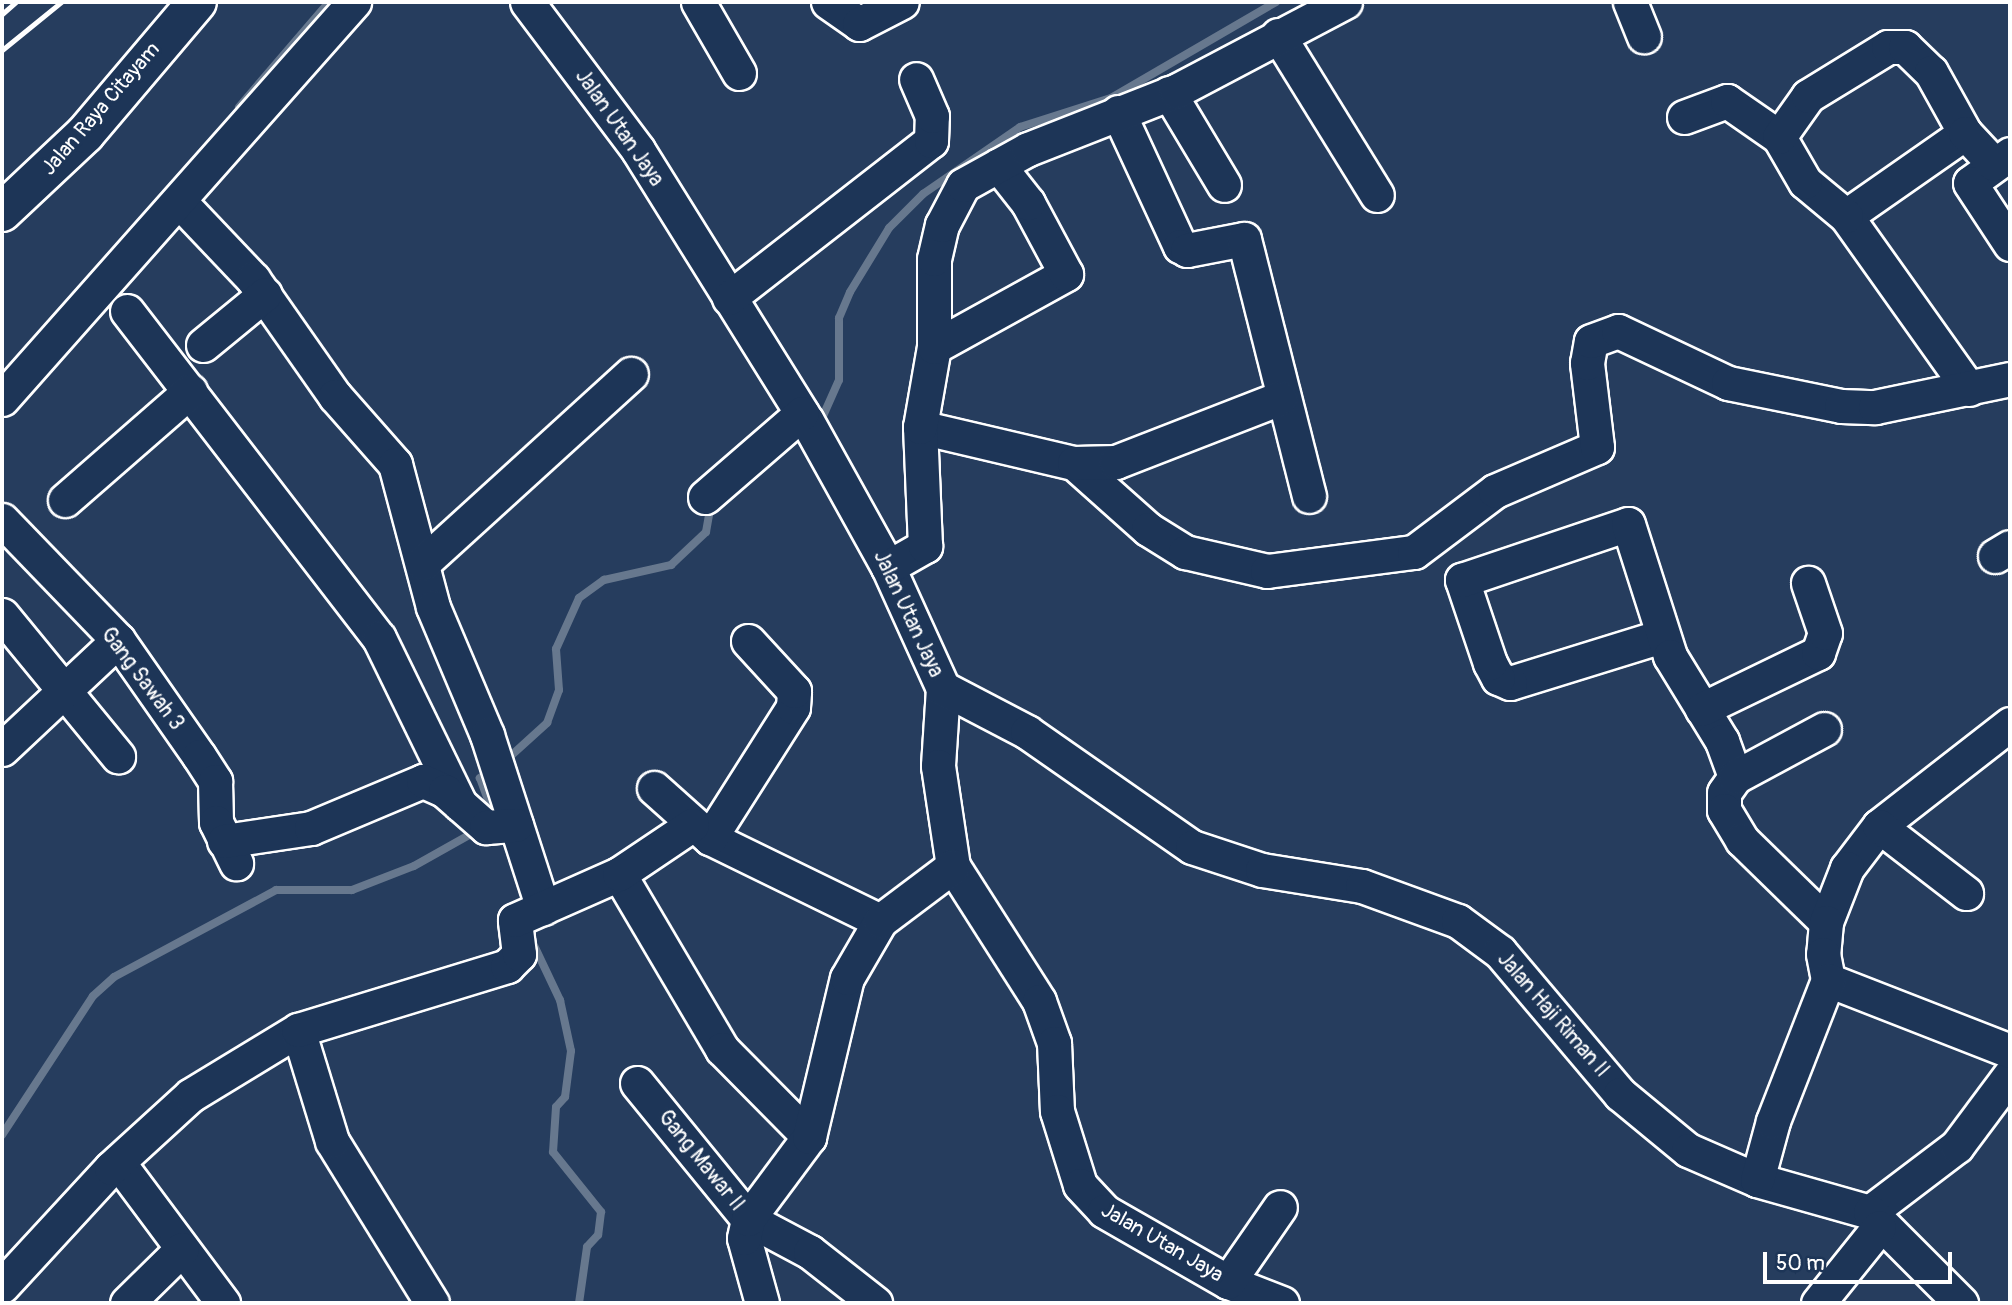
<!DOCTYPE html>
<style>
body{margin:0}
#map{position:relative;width:2012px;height:1305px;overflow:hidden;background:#263d5e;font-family:Pangolin,sans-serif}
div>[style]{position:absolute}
.stream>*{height:8px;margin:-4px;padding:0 4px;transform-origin:4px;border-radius:4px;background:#67788e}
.roads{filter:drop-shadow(2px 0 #fff) drop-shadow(-2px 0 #fff) drop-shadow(0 2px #fff) drop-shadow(0 -2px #fff)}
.minor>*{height:33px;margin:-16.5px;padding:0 16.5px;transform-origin:16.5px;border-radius:16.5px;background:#1d3557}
.major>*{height:38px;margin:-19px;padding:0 19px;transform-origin:19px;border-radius:19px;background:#1d3557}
.rail>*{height:5px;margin:-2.5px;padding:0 2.5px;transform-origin:2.5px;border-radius:2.5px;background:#fff}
span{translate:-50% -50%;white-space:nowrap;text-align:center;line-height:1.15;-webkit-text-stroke:6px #1d3557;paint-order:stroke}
.street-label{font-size:21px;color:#fff}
.frame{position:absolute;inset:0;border:4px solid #fff;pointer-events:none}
.scale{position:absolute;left:1763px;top:1252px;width:189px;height:32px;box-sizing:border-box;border:4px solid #fff;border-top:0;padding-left:9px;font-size:21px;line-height:24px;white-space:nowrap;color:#fff;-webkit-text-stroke:5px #1d3557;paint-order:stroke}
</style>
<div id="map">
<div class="stream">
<i style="left:239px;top:107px;width:138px;rotate:-49.4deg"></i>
<i style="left:819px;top:425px;width:49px;rotate:-66deg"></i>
<i style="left:839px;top:380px;width:62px;rotate:-90deg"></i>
<i style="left:839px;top:318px;width:28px;rotate:-67deg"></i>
<i style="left:850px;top:292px;width:75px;rotate:-58.6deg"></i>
<i style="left:889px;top:228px;width:48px;rotate:-45deg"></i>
<i style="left:923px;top:194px;width:118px;rotate:-34.6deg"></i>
<i style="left:1020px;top:127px;width:96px;rotate:-17.7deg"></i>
<i style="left:1111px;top:98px;width:191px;rotate:-30.2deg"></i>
<i style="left:505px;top:761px;width:57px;rotate:-42.1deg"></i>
<i style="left:547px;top:723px;width:35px;rotate:-70deg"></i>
<i style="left:559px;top:690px;width:41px;rotate:-94.2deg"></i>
<i style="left:556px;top:649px;width:56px;rotate:-65.7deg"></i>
<i style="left:579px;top:598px;width:31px;rotate:-36deg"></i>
<i style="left:604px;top:580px;width:69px;rotate:-12.6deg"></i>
<i style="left:671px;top:565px;width:48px;rotate:-43.3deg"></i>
<i style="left:706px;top:532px;width:28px;rotate:-80deg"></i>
<i style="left:491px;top:770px;width:14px;rotate:144deg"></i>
<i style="left:480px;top:778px;width:40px;rotate:69.8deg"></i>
<i style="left:531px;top:939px;width:68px;rotate:64.6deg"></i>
<i style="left:560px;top:1000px;width:52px;rotate:77.8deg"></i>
<i style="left:571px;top:1051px;width:46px;rotate:97.4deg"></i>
<i style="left:565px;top:1097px;width:13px;rotate:132deg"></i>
<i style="left:556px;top:1107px;width:45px;rotate:93.8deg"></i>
<i style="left:553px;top:1152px;width:77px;rotate:51.3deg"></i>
<i style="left:601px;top:1212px;width:23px;rotate:97deg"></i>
<i style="left:598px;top:1235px;width:16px;rotate:133deg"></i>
<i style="left:587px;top:1247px;width:57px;rotate:98.1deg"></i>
<i style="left:2px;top:1135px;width:166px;rotate:-56.8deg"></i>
<i style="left:93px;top:996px;width:28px;rotate:-42deg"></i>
<i style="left:114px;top:977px;width:184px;rotate:-28.2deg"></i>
<i style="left:276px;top:890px;width:76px"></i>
<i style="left:352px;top:890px;width:66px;rotate:-21.2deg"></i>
<i style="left:414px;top:866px;width:73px;rotate:-29.4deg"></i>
</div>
<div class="roads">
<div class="minor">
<i style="left:527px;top:2px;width:185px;rotate:53.1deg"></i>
<i style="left:638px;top:150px;width:319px;rotate:58.1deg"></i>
<i style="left:807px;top:421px;width:167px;rotate:61deg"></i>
<i style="left:888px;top:567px;width:133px;rotate:65.6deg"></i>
<i style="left:943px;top:688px;width:78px;rotate:93.7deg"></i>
<i style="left:938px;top:766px;width:101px;rotate:81.5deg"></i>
<i style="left:953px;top:866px;width:160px;rotate:57.5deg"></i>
<i style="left:1039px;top:1001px;width:45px;rotate:70.3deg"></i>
<i style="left:1054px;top:1043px;width:68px;rotate:87.5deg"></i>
<i style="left:1057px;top:1111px;width:77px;rotate:72.7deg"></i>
<i style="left:1080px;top:1185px;width:35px;rotate:47deg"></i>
<i style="left:1104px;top:1211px;width:143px;rotate:29.8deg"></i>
<i style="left:1228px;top:1282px;width:58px;rotate:21.3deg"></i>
<i style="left:698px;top:2px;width:82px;rotate:60deg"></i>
<i style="left:828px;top:2px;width:38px;rotate:35deg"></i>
<i style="left:859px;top:24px;width:48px;rotate:-27.1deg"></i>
<i style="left:1630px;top:2px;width:37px;rotate:68deg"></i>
<i style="left:1278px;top:35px;width:188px;rotate:58.3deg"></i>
<i style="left:1169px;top:93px;width:107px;rotate:59.1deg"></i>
<i style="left:1118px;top:112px;width:148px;rotate:65.2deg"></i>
<i style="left:1180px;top:246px;width:8px;rotate:30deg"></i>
<i style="left:1187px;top:250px;width:58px;rotate:-10.9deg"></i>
<i style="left:1244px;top:239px;width:265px;rotate:75.8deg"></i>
<i style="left:1684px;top:117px;width:46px;rotate:-20.4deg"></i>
<i style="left:1727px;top:101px;width:63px;rotate:34.7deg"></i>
<i style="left:2010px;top:154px;width:49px;rotate:144.1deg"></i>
<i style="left:1970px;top:183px;width:73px;rotate:56.7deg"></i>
<i style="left:179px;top:201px;width:108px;rotate:46.5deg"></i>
<i style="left:253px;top:279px;width:143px;rotate:55deg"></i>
<i style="left:335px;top:396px;width:91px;rotate:48.6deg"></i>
<i style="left:395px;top:464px;width:148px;rotate:75.1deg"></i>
<i style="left:433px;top:607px;width:139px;rotate:67.1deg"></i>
<i style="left:487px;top:735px;width:182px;rotate:72.1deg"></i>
<i style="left:1846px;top:216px;width:145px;rotate:-34.9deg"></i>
<i style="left:729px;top:298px;width:256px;rotate:-37.9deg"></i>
<i style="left:931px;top:141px;width:25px;rotate:-88deg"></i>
<i style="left:932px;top:116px;width:40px;rotate:-113.4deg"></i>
<i style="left:127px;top:311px;width:413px;rotate:52.4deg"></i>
<i style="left:379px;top:638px;width:185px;rotate:64deg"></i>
<i style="left:203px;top:345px;width:80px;rotate:-39.4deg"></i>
<i style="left:934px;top:347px;width:151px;rotate:-28.9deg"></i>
<i style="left:1066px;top:274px;width:81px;rotate:-118.2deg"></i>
<i style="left:1028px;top:203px;width:48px;rotate:-128.3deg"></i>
<i style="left:1969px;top:389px;width:212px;rotate:-125.4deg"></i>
<i style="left:1846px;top:216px;width:53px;rotate:-140.3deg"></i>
<i style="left:1805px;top:182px;width:52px;rotate:-120deg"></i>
<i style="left:1779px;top:137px;width:50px;rotate:-54.7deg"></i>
<i style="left:1808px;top:96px;width:94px;rotate:-31.5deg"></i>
<i style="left:1888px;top:47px;width:17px"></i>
<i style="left:1905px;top:47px;width:36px;rotate:44deg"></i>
<i style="left:1931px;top:72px;width:70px;rotate:60.9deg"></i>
<i style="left:1965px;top:133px;width:42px;rotate:46.9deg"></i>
<i style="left:2px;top:399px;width:531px;rotate:-48.44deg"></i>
<i style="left:920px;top:427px;width:158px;rotate:13.2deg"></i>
<i style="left:1074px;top:463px;width:99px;rotate:41.7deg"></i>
<i style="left:1148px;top:529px;width:44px;rotate:31.9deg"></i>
<i style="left:1185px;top:552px;width:84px;rotate:13deg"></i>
<i style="left:1267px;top:571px;width:148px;rotate:-7.4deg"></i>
<i style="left:1414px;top:552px;width:101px;rotate:-37deg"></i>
<i style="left:1495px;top:491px;width:111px;rotate:-23.3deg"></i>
<i style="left:1597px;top:447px;width:85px;rotate:-96.8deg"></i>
<i style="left:1587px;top:363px;width:22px;rotate:-80deg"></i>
<i style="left:1591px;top:341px;width:29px;rotate:-20deg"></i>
<i style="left:1618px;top:331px;width:122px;rotate:25.3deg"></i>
<i style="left:1728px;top:383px;width:115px;rotate:11.5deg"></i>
<i style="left:1841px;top:406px;width:34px;rotate:2deg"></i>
<i style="left:1875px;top:407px;width:138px;rotate:-11.7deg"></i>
<i style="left:1074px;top:463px;width:42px;rotate:-1.4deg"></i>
<i style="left:1116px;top:462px;width:176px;rotate:-21.3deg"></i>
<i style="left:705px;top:497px;width:128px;rotate:-40.9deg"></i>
<i style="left:65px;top:500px;width:166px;rotate:-41.1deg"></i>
<i style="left:2px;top:520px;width:167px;rotate:46deg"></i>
<i style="left:118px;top:640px;width:141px;rotate:55.1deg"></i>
<i style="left:199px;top:756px;width:30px;rotate:57deg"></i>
<i style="left:215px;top:781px;width:41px;rotate:88.6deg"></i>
<i style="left:216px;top:822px;width:46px;rotate:64deg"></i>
<i style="left:1995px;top:556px;width:17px;rotate:-31deg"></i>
<i style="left:423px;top:563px;width:281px;rotate:-42.3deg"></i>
<i style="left:888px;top:567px;width:43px;rotate:-29.6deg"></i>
<i style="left:925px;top:546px;width:119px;rotate:-92.4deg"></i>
<i style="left:920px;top:427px;width:81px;rotate:-80.1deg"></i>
<i style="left:934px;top:347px;width:88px;rotate:-90deg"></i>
<i style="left:934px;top:259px;width:35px;rotate:-77deg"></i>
<i style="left:942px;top:225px;width:45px;rotate:-62.3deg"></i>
<i style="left:963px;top:185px;width:74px;rotate:-29deg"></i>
<i style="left:1028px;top:149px;width:159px;rotate:-21.4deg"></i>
<i style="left:1176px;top:91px;width:191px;rotate:-27.8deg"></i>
<i style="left:2px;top:615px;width:183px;rotate:50.6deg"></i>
<i style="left:1662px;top:636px;width:159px;rotate:162.8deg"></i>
<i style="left:1510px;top:683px;width:13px;rotate:-157deg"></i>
<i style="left:1498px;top:678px;width:17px;rotate:-118deg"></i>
<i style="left:1490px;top:663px;width:88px;rotate:-108.6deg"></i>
<i style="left:1462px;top:580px;width:175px;rotate:-18.6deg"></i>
<i style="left:1628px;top:524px;width:139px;rotate:72.3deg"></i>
<i style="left:1670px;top:656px;width:100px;rotate:58.5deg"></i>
<i style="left:1722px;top:741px;width:38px;rotate:70deg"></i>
<i style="left:1735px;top:777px;width:19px;rotate:125deg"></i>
<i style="left:1724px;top:793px;width:17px;rotate:90deg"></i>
<i style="left:1724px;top:810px;width:35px;rotate:59deg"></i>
<i style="left:1742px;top:840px;width:117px;rotate:44.3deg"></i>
<i style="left:943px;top:688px;width:95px;rotate:27.6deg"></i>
<i style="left:1027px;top:732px;width:201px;rotate:34.9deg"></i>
<i style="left:1192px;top:847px;width:74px;rotate:18.2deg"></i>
<i style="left:1262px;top:870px;width:101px;rotate:9.1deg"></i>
<i style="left:1362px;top:886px;width:102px;rotate:20deg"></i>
<i style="left:1458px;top:921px;width:52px;rotate:36.4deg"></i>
<i style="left:1500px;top:952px;width:186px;rotate:49.8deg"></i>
<i style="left:1620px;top:1094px;width:88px;rotate:39.5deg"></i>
<i style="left:1688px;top:1150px;width:75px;rotate:23.5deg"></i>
<i style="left:1757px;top:1180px;width:117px;rotate:15.8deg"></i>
<i style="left:1870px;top:1212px;width:109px;rotate:-37.2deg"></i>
<i style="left:1957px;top:1146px;width:89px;rotate:-53.3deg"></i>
<i style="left:1702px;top:709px;width:129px;rotate:-25.8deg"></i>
<i style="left:1818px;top:653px;width:21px;rotate:-71deg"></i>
<i style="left:1825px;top:633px;width:53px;rotate:-108.8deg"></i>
<i style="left:2010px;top:724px;width:166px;rotate:142.1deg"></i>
<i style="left:1879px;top:826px;width:53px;rotate:127.3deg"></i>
<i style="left:1847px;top:868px;width:58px;rotate:111.3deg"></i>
<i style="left:1826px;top:922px;width:32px;rotate:95deg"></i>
<i style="left:1823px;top:954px;width:26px;rotate:79deg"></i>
<i style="left:1828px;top:980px;width:195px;rotate:21.3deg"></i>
<i style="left:2px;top:749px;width:159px;rotate:-43.2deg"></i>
<i style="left:1735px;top:777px;width:101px;rotate:-28.3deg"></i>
<i style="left:654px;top:788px;width:75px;rotate:41.8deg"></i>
<i style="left:710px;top:838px;width:189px;rotate:26deg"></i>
<i style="left:1879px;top:826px;width:110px;rotate:37.6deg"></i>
<i style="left:710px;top:838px;width:155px;rotate:-57.6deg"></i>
<i style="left:793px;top:707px;width:16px;rotate:-86deg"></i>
<i style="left:794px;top:691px;width:68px;rotate:-132.6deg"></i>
<i style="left:224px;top:841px;width:88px;rotate:-8.5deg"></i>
<i style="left:311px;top:828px;width:121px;rotate:-22.8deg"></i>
<i style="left:423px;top:781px;width:24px;rotate:24deg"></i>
<i style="left:445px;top:791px;width:55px;rotate:41.3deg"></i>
<i style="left:486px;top:827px;width:30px;rotate:-4deg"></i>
<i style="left:619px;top:874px;width:203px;rotate:59.5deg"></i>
<i style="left:722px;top:1049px;width:124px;rotate:45.3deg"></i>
<i style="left:637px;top:1083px;width:176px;rotate:50.8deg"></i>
<i style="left:748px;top:1219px;width:70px;rotate:28deg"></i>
<i style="left:810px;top:1252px;width:83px;rotate:38.1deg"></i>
<i style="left:118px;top:1162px;width:176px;rotate:53.3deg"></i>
<i style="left:1757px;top:1180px;width:61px;rotate:-74.8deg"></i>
<i style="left:1773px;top:1121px;width:151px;rotate:-68.7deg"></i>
<i style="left:1870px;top:1212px;width:129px;rotate:45deg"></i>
<i style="left:1228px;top:1282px;width:91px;rotate:-55.3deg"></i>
<i style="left:2px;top:1286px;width:161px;rotate:-47.3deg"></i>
<i style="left:111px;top:1168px;width:108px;rotate:-42.4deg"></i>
<i style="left:191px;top:1095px;width:125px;rotate:-31.3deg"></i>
<i style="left:127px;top:1303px;width:77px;rotate:-44.5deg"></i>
<i style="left:432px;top:1303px;width:190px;rotate:-121.7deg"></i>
<i style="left:332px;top:1141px;width:116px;rotate:-107deg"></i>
<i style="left:298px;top:1030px;width:219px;rotate:-17deg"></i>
<i style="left:507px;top:966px;width:17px;rotate:-45deg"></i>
<i style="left:519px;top:954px;width:34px;rotate:-97deg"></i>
<i style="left:515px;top:920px;width:114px;rotate:-23.9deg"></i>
<i style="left:619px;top:874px;width:88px;rotate:-33.9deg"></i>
<i style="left:762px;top:1303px;width:67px;rotate:-105.5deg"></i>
<i style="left:744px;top:1238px;width:19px;rotate:-78deg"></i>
<i style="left:748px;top:1219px;width:102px;rotate:-53.4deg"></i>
<i style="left:809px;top:1137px;width:163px;rotate:-76.6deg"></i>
<i style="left:847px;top:978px;width:66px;rotate:-59.9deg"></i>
<i style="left:880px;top:921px;width:91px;rotate:-37deg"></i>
<i style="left:1818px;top:1303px;width:97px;rotate:-51.2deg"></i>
</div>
<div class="major">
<i style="left:2px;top:212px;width:114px;rotate:-43.2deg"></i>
<i style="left:85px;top:134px;width:173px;rotate:-49.7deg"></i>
</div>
</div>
<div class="rail">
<i style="left:2px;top:14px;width:18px;rotate:-41deg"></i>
<i style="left:2px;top:50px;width:76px;rotate:-39.1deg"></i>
</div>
<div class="street-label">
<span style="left:101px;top:109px;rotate:-49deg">Jalan Raya Citayam</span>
<span style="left:619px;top:128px;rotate:55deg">Jalan Utan Jaya</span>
<span style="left:908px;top:614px;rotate:65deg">Jalan Utan Jaya</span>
<span style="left:142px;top:679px;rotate:53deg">Gang Sawah 3</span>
<span style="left:1553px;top:1015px;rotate:49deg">Jalan Haji Riman II</span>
<span style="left:701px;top:1161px;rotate:51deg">Gang Mawar II</span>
<span style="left:1162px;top:1243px;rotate:30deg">Jalan Utan Jaya</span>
</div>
<div class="frame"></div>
<div class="scale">50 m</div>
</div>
